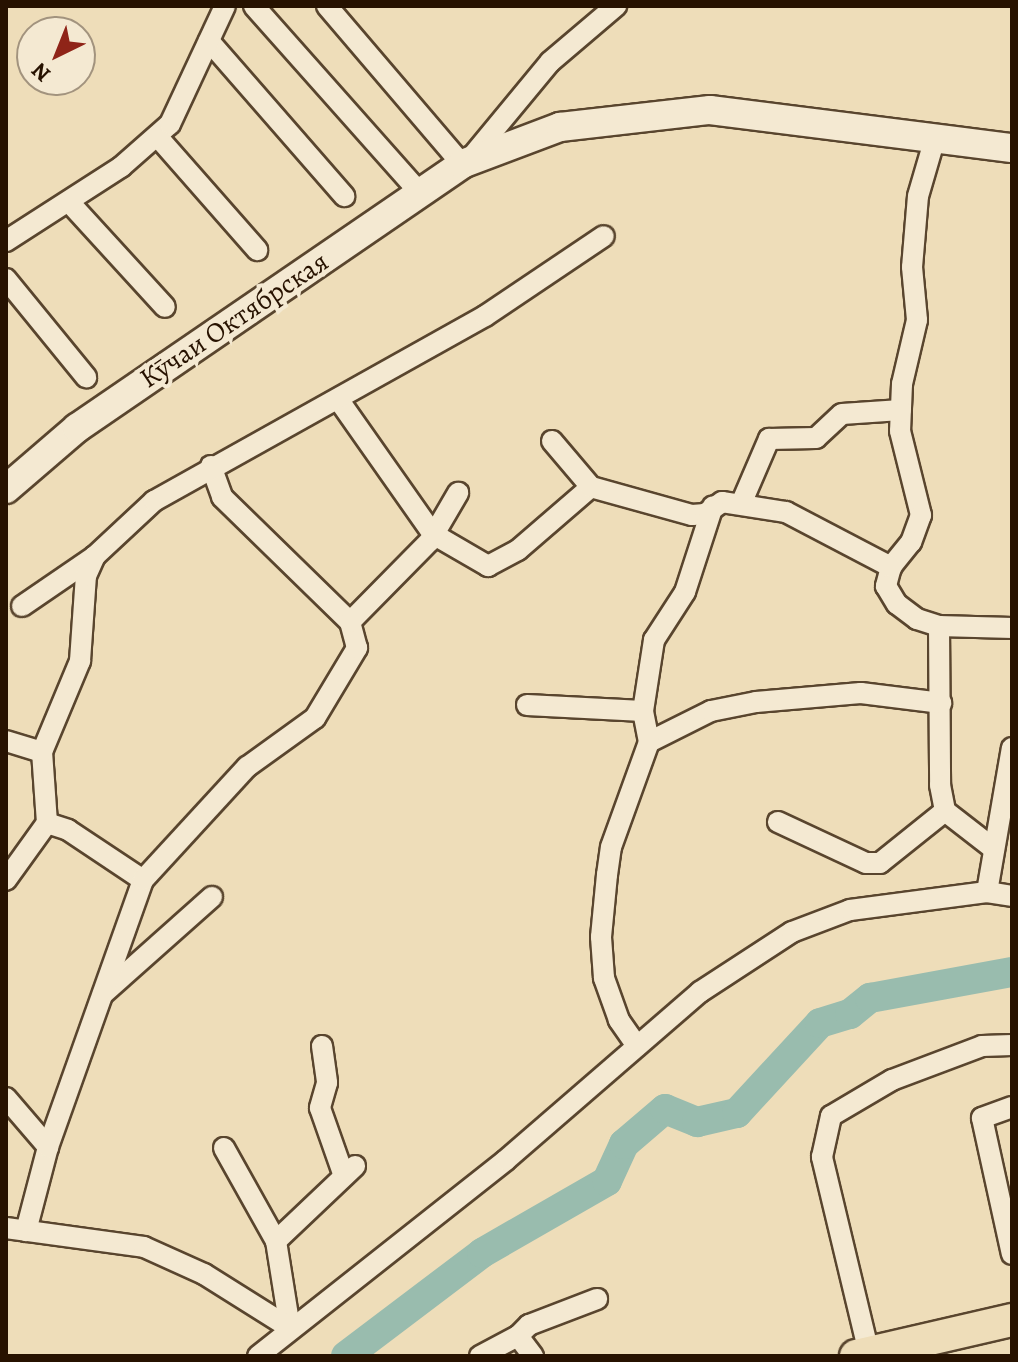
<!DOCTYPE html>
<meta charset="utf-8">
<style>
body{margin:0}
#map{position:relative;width:1018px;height:1362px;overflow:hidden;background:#eeddb9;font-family:Alegreya,serif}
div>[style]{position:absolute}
.river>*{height:30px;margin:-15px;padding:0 15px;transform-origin:15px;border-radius:15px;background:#99bcae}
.roads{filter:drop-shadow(2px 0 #59452e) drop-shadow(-2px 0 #59452e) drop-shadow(0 2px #59452e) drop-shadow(0 -2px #59452e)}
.minor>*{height:20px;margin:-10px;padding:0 10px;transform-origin:10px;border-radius:10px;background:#f4e9d2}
.secondary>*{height:28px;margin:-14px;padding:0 14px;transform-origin:14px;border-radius:14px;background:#f4e9d2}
.primary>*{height:32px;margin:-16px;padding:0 16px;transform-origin:16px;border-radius:16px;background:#eeddb9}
span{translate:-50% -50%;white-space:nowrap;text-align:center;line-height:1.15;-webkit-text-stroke:8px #f4e9d2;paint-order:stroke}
.street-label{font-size:28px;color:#271200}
.frame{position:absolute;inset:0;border:8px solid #271200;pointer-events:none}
.north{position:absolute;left:16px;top:16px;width:80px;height:80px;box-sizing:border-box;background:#f4e9d2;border:2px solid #a2937e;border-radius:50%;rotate:223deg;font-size:22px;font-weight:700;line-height:32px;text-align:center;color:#271200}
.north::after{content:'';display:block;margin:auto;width:28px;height:36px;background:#8f2418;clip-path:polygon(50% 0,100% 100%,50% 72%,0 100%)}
</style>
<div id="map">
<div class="river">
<i style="left:346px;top:1356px;width:171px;rotate:-37.1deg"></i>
<i style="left:482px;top:1253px;width:144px;rotate:-29.9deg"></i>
<i style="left:607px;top:1181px;width:41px;rotate:-65.3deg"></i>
<i style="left:624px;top:1144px;width:54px;rotate:-40.5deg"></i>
<i style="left:665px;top:1109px;width:35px;rotate:22deg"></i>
<i style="left:697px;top:1122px;width:41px;rotate:-12.7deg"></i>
<i style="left:737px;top:1113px;width:122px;rotate:-47.3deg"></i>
<i style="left:820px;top:1023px;width:31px;rotate:-17deg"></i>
<i style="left:850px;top:1014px;width:26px;rotate:-39deg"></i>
<i style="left:870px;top:998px;width:144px;rotate:-10.4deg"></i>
</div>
<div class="roads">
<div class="minor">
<i style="left:254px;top:6px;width:250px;rotate:48.4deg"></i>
<i style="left:327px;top:6px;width:208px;rotate:49.5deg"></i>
<i style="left:209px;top:41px;width:206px;rotate:48.9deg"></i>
<i style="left:157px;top:136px;width:152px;rotate:48.7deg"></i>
<i style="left:935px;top:138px;width:60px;rotate:106.3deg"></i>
<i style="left:918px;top:196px;width:71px;rotate:94.8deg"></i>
<i style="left:912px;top:267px;width:53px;rotate:84.6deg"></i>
<i style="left:917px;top:320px;width:66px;rotate:103.2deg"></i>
<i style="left:902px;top:384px;width:47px;rotate:92.4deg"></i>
<i style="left:900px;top:431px;width:87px;rotate:76deg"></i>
<i style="left:921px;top:515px;width:29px;rotate:110deg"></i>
<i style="left:911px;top:542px;width:32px;rotate:129deg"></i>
<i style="left:891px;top:567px;width:20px;rotate:105deg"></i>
<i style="left:886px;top:586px;width:21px;rotate:59deg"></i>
<i style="left:897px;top:604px;width:25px;rotate:37deg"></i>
<i style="left:917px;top:619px;width:23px;rotate:18deg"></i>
<i style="left:939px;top:626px;width:73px;rotate:1.6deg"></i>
<i style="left:469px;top:160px;width:127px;rotate:-50.4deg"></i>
<i style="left:550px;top:62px;width:87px;rotate:-40.3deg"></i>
<i style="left:69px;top:202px;width:142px;rotate:47.6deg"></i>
<i style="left:6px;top:241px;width:137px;rotate:-32.8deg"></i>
<i style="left:121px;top:167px;width:65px;rotate:-41.3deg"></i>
<i style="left:170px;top:124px;width:130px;rotate:-65deg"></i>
<i style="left:6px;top:279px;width:127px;rotate:50.8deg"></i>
<i style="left:338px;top:399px;width:165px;rotate:54.9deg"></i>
<i style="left:433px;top:534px;width:64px;rotate:30.2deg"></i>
<i style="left:488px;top:566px;width:34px;rotate:-28deg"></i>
<i style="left:518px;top:550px;width:96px;rotate:-40.8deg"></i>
<i style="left:591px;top:487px;width:105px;rotate:15.5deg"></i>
<i style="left:692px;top:515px;width:13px;rotate:-4deg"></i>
<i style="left:705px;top:514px;width:21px;rotate:-35deg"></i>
<i style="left:722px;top:502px;width:65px;rotate:8.9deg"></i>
<i style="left:786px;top:512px;width:119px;rotate:27.6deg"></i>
<i style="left:552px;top:441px;width:60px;rotate:49.7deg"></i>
<i style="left:211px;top:466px;width:33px;rotate:70deg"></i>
<i style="left:222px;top:497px;width:179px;rotate:44.3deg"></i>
<i style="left:741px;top:504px;width:71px;rotate:-66.7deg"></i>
<i style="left:769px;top:439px;width:47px;rotate:-1.2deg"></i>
<i style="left:816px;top:438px;width:35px;rotate:-43deg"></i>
<i style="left:842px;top:414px;width:59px;rotate:-3.9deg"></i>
<i style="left:22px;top:606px;width:88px;rotate:-34.4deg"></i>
<i style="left:939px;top:626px;width:159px;rotate:89.6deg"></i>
<i style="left:940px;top:785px;width:26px;rotate:79deg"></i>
<i style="left:945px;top:811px;width:62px;rotate:37.8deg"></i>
<i style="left:527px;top:705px;width:116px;rotate:3deg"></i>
<i style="left:6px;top:741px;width:38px;rotate:17deg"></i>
<i style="left:649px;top:742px;width:69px;rotate:-26.6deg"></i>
<i style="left:711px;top:711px;width:46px;rotate:-11.3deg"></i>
<i style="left:756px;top:702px;width:105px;rotate:-4.9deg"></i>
<i style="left:861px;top:693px;width:81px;rotate:7.1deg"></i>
<i style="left:778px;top:822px;width:97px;rotate:25deg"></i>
<i style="left:866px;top:863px;width:14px"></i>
<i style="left:880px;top:863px;width:83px;rotate:-38.7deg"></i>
<i style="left:47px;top:823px;width:22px;rotate:18deg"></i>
<i style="left:68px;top:830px;width:90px;rotate:33.7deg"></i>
<i style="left:6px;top:880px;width:70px;rotate:-54.3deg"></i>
<i style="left:47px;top:823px;width:71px;rotate:-94deg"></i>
<i style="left:42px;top:752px;width:99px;rotate:-67.3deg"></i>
<i style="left:80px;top:661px;width:85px;rotate:-86deg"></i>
<i style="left:86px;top:576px;width:22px;rotate:-66deg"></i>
<i style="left:95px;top:556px;width:81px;rotate:-43deg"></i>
<i style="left:154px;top:501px;width:379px;rotate:-29.2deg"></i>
<i style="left:485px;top:316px;width:143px;rotate:-33.9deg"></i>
<i style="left:987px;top:892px;width:146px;rotate:-80.2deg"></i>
<i style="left:103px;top:994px;width:146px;rotate:-41.7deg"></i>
<i style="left:322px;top:1046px;width:37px;rotate:82deg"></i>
<i style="left:327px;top:1083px;width:26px;rotate:106deg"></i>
<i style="left:320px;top:1108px;width:72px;rotate:70.6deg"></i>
<i style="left:637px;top:1046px;width:32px;rotate:-125deg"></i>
<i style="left:619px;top:1020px;width:45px;rotate:-109.7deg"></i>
<i style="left:604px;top:978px;width:41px;rotate:-94.2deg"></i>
<i style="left:601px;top:937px;width:62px;rotate:-84.5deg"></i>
<i style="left:607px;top:875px;width:28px;rotate:-82deg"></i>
<i style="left:611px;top:847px;width:112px;rotate:-70.1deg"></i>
<i style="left:649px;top:742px;width:32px;rotate:-101deg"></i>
<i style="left:643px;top:711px;width:72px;rotate:-81.2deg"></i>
<i style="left:654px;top:640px;width:57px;rotate:-57.1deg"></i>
<i style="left:685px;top:592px;width:90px;rotate:-72deg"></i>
<i style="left:6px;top:1098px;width:65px;rotate:49.4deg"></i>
<i style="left:48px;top:1147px;width:87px;rotate:104.7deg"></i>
<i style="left:1012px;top:1107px;width:32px;rotate:160deg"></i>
<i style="left:982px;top:1118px;width:139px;rotate:77.6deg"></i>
<i style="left:48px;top:1147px;width:283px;rotate:-70.4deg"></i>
<i style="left:143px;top:880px;width:154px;rotate:-47.4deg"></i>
<i style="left:247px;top:767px;width:84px;rotate:-35.8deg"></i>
<i style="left:315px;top:718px;width:82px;rotate:-59deg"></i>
<i style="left:357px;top:648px;width:27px;rotate:-105deg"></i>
<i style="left:350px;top:622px;width:114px;rotate:-45.4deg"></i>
<i style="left:430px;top:541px;width:56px;rotate:-59.7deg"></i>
<i style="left:224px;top:1148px;width:107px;rotate:60.8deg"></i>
<i style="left:276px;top:1241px;width:88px;rotate:80.9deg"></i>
<i style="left:6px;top:1228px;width:139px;rotate:7.8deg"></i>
<i style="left:144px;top:1247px;width:66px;rotate:24.2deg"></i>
<i style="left:204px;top:1274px;width:102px;rotate:32.1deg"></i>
<i style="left:276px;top:1241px;width:109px;rotate:-43.5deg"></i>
<i style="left:869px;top:1353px;width:202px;rotate:-103.5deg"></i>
<i style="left:822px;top:1157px;width:42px;rotate:-77.6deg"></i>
<i style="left:831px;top:1116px;width:71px;rotate:-30.5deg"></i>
<i style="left:892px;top:1080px;width:96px;rotate:-20.7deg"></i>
<i style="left:982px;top:1046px;width:30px;rotate:-2deg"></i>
<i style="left:258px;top:1356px;width:316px;rotate:-38.3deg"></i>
<i style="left:506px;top:1160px;width:257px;rotate:-40.9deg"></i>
<i style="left:700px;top:992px;width:110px;rotate:-33.1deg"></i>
<i style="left:792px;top:932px;width:62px;rotate:-20.8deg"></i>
<i style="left:850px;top:910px;width:138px;rotate:-7.5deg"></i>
<i style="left:987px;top:892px;width:25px;rotate:9deg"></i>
<i style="left:480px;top:1356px;width:43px;rotate:-27.8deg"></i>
<i style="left:533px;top:1356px;width:25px;rotate:-127deg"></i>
<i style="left:518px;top:1336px;width:16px;rotate:-45deg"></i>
<i style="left:529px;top:1325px;width:73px;rotate:-20.9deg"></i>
</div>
<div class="secondary">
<i style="left:6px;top:489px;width:94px;rotate:-40.7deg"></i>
<i style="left:77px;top:428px;width:467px;rotate:-34.4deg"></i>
<i style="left:462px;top:164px;width:105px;rotate:-20.7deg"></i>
<i style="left:560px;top:127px;width:151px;rotate:-6.5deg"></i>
<i style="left:710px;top:110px;width:304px;rotate:7.2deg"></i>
</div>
<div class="primary">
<i style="left:856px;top:1356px;width:160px;rotate:-13deg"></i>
</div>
</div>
<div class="street-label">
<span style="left:234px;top:320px;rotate:-34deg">Кӯчаи Октябрская</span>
</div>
<div class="frame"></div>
<div class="north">N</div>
</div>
